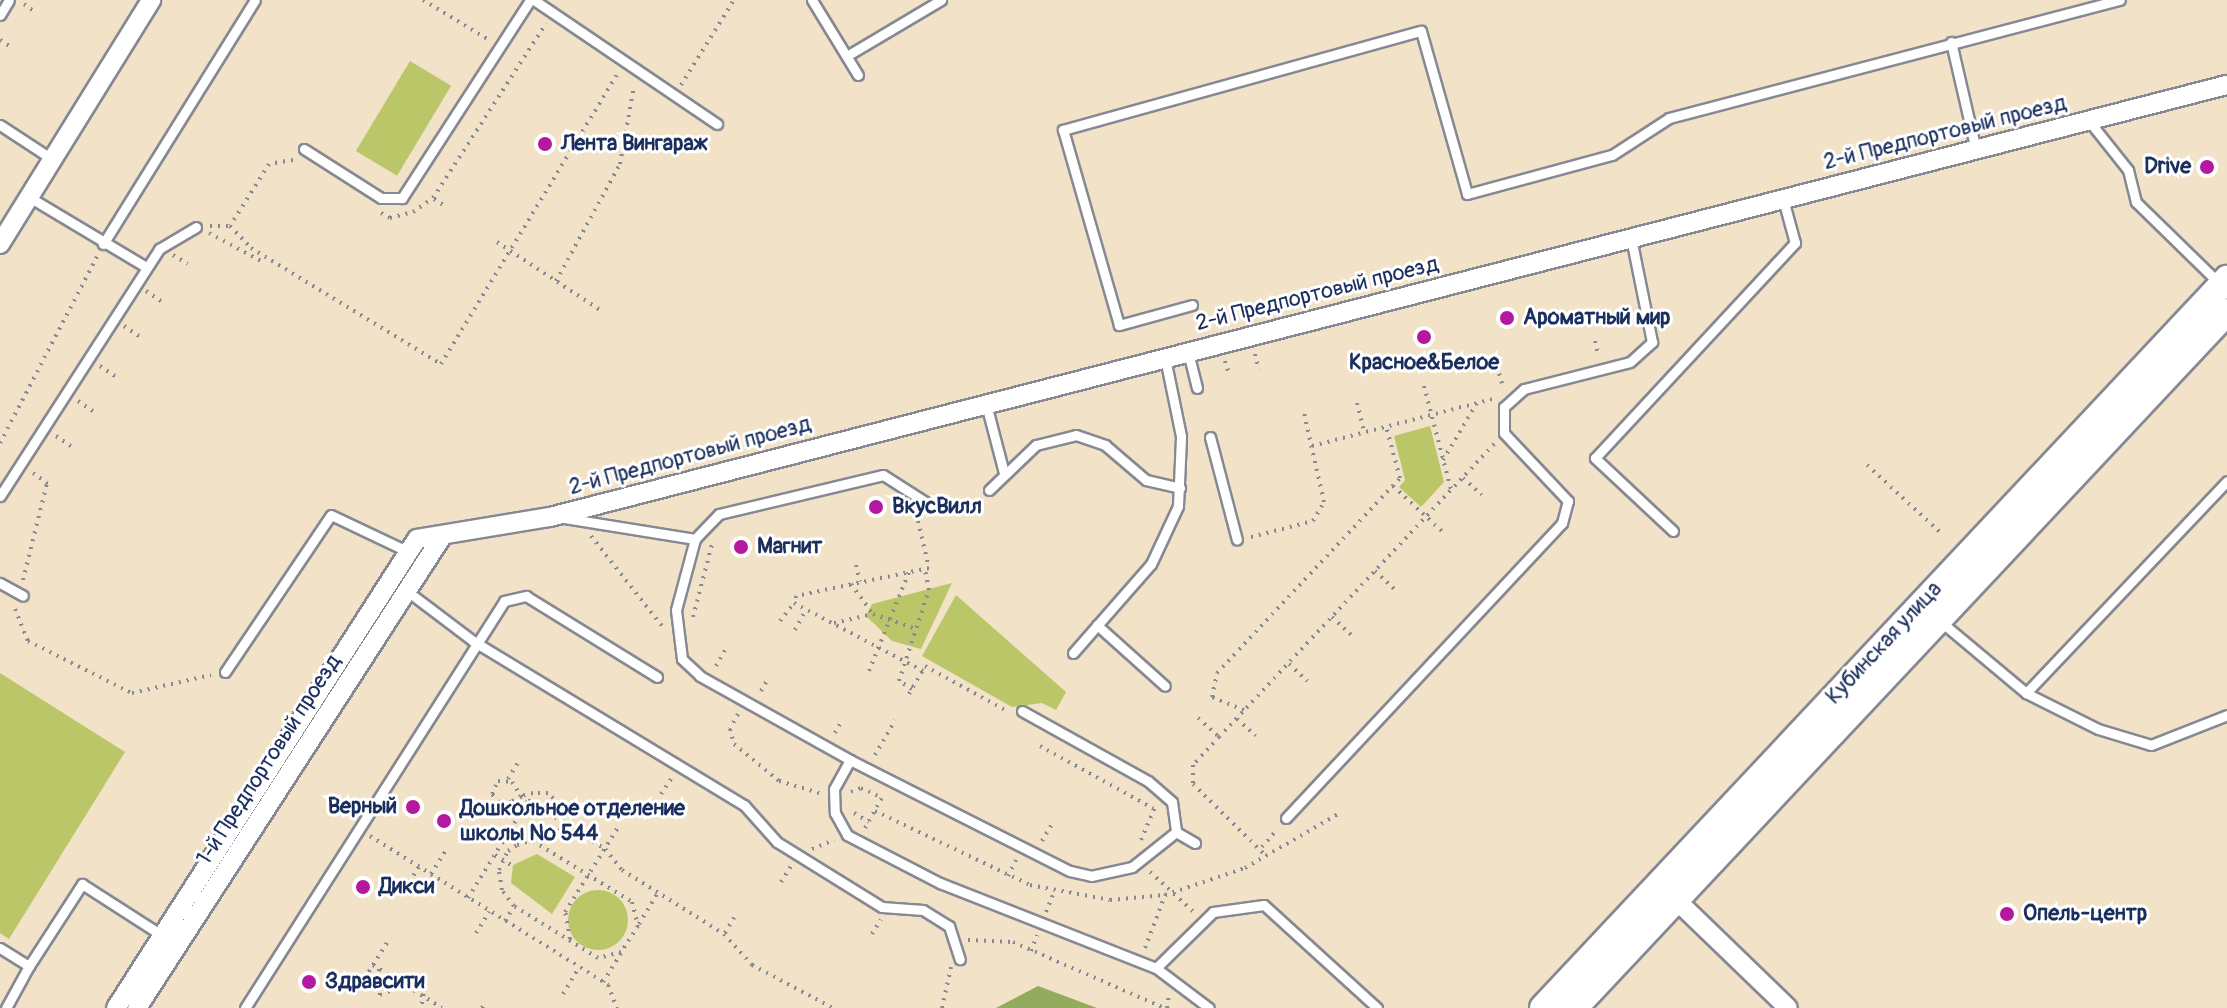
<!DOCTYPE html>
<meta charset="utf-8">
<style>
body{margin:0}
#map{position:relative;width:2227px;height:1008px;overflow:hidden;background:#f2e3c8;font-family:Pangolin,sans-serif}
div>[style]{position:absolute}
.green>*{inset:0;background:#bac668;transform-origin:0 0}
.round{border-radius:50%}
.forest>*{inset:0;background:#93ab5c}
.path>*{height:4px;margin-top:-2px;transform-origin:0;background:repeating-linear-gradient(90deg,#868993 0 2px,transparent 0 8px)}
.roads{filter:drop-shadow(2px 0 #868993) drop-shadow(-2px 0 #868993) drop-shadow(0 2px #868993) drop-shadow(0 -2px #868993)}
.lane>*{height:9px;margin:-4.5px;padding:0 4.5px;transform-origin:4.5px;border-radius:4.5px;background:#fff}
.street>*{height:18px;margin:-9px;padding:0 9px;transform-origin:9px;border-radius:9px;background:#fff}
.secondary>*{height:26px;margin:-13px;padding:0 13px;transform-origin:13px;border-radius:13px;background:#fff}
.dots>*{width:22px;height:22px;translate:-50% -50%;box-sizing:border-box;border:4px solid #fff;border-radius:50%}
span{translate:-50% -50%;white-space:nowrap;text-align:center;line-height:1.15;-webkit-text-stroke:6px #fff;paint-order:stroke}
.street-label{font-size:22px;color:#1b2f5e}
.poi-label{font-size:22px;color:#1b2f5e;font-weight:700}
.left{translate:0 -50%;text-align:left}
.right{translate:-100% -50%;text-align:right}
</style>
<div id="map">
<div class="green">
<i style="left:410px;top:61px;width:48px;height:105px;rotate:31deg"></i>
<i style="clip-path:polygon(1430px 426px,1444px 482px,1421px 507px,1399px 487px,1405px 480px,1394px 436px)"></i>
<i style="clip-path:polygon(952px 583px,921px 649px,892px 641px,866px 616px,872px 604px)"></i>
<i style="clip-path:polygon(956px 595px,1066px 692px,1056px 710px,1042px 703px,1012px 707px,922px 656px)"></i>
<i style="clip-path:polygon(0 673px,125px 752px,9px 939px,0 933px)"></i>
<i style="clip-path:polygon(537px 854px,575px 877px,552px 914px,511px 883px,513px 865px)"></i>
<i class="round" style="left:568px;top:890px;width:60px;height:60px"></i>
</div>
<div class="forest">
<i style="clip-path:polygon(1038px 986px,1097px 1008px,996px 1008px)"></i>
</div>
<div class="path">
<i style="left:423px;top:0;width:77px;rotate:31.2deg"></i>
<i style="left:24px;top:4px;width:14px;rotate:36deg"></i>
<i style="left:0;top:40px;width:15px;rotate:32deg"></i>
<i style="left:681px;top:85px;width:100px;rotate:-58.1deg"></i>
<i style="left:293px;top:160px;width:24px;rotate:171deg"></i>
<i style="left:269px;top:164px;width:73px;rotate:122.2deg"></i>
<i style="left:230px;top:226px;width:30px;rotate:46deg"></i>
<i style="left:251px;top:248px;width:223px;rotate:31.4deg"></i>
<i style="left:441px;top:364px;width:339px;rotate:-58.7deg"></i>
<i style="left:434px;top:199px;width:13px;rotate:32deg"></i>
<i style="left:381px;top:213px;width:10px;rotate:29deg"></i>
<i style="left:390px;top:218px;width:24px;rotate:-15deg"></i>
<i style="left:413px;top:212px;width:24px;rotate:-35deg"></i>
<i style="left:433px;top:198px;width:208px;rotate:-57.1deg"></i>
<i style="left:210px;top:226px;width:20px"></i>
<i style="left:209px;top:233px;width:59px;rotate:28.3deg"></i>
<i style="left:497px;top:242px;width:123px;rotate:33.4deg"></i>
<i style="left:173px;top:255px;width:17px;rotate:31deg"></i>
<i style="left:556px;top:281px;width:133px;rotate:-61.3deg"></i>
<i style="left:620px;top:164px;width:79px;rotate:-79.8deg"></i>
<i style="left:146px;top:291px;width:22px;rotate:34deg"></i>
<i style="left:124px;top:326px;width:22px;rotate:34deg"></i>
<i style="left:1595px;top:341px;width:13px;rotate:77deg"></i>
<i style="left:1255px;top:354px;width:16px;rotate:76deg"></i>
<i style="left:1225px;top:361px;width:14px;rotate:73deg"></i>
<i style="left:100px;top:366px;width:22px;rotate:34deg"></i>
<i style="left:1497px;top:366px;width:22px;rotate:74deg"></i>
<i style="left:1424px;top:386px;width:107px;rotate:75.4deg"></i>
<i style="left:78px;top:401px;width:22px;rotate:34deg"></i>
<i style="left:1357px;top:403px;width:30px;rotate:76deg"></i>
<i style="left:56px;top:436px;width:22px;rotate:34deg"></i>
<i style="left:0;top:443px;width:210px;rotate:-62.5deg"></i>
<i style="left:1312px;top:446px;width:186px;rotate:-14.6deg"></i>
<i style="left:1443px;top:460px;width:66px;rotate:-59.2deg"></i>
<i style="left:1867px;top:465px;width:103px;rotate:42.6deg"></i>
<i style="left:33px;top:473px;width:22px;rotate:36deg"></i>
<i style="left:1463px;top:478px;width:25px;rotate:42deg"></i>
<i style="left:1393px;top:486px;width:71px;rotate:42.7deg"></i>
<i style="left:909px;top:511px;width:13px;rotate:48deg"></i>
<i style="left:918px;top:521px;width:48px;rotate:76.8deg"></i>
<i style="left:929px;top:568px;width:136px;rotate:168.1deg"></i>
<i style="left:796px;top:596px;width:7px;rotate:106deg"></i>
<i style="left:794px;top:603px;width:146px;rotate:27.8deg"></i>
<i style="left:591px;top:536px;width:115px;rotate:51.7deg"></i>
<i style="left:1251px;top:537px;width:64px;rotate:-14.5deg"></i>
<i style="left:1313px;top:521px;width:22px;rotate:-60deg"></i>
<i style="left:1324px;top:502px;width:91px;rotate:-102.7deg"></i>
<i style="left:856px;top:565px;width:17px;rotate:77deg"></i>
<i style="left:1375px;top:571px;width:26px;rotate:43deg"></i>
<i style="left:23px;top:580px;width:100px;rotate:-76.1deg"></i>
<i style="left:851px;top:584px;width:37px;rotate:54deg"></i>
<i style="left:15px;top:609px;width:35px;rotate:68deg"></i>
<i style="left:28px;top:641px;width:116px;rotate:26.6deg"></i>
<i style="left:132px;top:693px;width:81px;rotate:-12.8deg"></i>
<i style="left:693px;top:617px;width:75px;rotate:-75.4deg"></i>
<i style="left:1332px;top:617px;width:26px;rotate:43deg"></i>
<i style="left:780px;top:621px;width:23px;rotate:-52deg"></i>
<i style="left:834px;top:623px;width:40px;rotate:-13deg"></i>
<i style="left:873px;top:614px;width:46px;rotate:19.2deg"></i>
<i style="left:795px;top:630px;width:24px;rotate:-62deg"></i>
<i style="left:1289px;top:664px;width:25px;rotate:43deg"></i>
<i style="left:716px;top:666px;width:21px;rotate:-61deg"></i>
<i style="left:869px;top:671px;width:107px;rotate:-68deg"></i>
<i style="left:912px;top:689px;width:15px;rotate:-148deg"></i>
<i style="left:899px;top:681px;width:96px;rotate:-71.8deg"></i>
<i style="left:929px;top:590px;width:21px;rotate:-101deg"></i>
<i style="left:761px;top:691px;width:14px;rotate:-60deg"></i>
<i style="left:909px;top:694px;width:32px;rotate:-60deg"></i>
<i style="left:925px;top:666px;width:94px;rotate:28.8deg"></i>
<i style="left:1244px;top:710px;width:35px;rotate:-158deg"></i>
<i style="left:1212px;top:697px;width:25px;rotate:-78deg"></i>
<i style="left:1217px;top:673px;width:267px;rotate:-46.8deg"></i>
<i style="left:1400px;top:478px;width:54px;rotate:-105.1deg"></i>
<i style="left:738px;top:714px;width:17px;rotate:118deg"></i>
<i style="left:730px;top:729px;width:16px;rotate:75deg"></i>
<i style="left:734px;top:744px;width:58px;rotate:39.4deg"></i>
<i style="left:779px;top:781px;width:42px;rotate:16.7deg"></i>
<i style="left:1198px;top:718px;width:28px;rotate:42deg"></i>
<i style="left:1219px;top:737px;width:402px;rotate:-46.8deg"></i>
<i style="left:1237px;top:719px;width:25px;rotate:42deg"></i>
<i style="left:835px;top:733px;width:15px;rotate:-62deg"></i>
<i style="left:1219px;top:737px;width:38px;rotate:133deg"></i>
<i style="left:1193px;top:765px;width:19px;rotate:90deg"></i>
<i style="left:1193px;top:784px;width:104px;rotate:44.6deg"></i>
<i style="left:1040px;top:746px;width:129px;rotate:28.8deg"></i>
<i style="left:875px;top:755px;width:40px;rotate:-60.3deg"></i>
<i style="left:508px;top:779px;width:21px;rotate:-59deg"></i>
<i style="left:851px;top:792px;width:11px;rotate:-22deg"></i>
<i style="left:861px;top:788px;width:23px;rotate:25deg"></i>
<i style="left:661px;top:794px;width:18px;rotate:-56deg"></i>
<i style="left:875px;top:811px;width:172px;rotate:25.5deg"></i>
<i style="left:1030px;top:885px;width:81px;rotate:10.6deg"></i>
<i style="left:1110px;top:900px;width:55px;rotate:-5.2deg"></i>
<i style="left:1165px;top:895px;width:84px;rotate:-18.6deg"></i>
<i style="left:1245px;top:868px;width:108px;rotate:-30.1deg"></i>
<i style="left:854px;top:813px;width:17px;rotate:31deg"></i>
<i style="left:865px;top:828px;width:39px;rotate:-61deg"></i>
<i style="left:370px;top:836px;width:281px;rotate:32deg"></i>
<i style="left:608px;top:985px;width:25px;rotate:69deg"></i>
<i style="left:1141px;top:840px;width:34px;rotate:-67deg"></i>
<i style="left:533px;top:841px;width:116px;rotate:31.6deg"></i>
<i style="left:632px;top:902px;width:25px;rotate:76deg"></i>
<i style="left:638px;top:926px;width:31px;rotate:123deg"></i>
<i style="left:621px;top:952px;width:24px;rotate:165deg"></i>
<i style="left:598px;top:958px;width:99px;rotate:-148.2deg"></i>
<i style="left:514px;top:906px;width:20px;rotate:-127deg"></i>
<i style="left:502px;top:890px;width:20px;rotate:-99deg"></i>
<i style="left:499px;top:870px;width:21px;rotate:-65deg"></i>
<i style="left:508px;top:851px;width:11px;rotate:-34deg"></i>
<i style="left:517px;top:845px;width:44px;rotate:-18.4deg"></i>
<i style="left:559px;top:831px;width:10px;rotate:-45deg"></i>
<i style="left:566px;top:824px;width:9px;rotate:-69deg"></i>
<i style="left:569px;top:816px;width:31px;rotate:-132deg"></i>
<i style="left:548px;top:793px;width:15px;rotate:180deg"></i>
<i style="left:533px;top:793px;width:12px;rotate:166deg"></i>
<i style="left:521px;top:796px;width:12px;rotate:149deg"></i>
<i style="left:511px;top:802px;width:12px;rotate:180deg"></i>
<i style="left:499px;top:802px;width:11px;rotate:-131deg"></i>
<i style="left:492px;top:794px;width:14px;rotate:-65deg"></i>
<i style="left:498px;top:781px;width:14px;rotate:4deg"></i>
<i style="left:512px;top:782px;width:17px;rotate:57deg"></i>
<i style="left:521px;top:796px;width:53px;rotate:31.9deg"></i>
<i style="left:566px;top:824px;width:46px;rotate:32.7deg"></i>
<i style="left:605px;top:849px;width:27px;rotate:51deg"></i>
<i style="left:622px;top:870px;width:120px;rotate:32.1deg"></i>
<i style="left:724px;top:934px;width:42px;rotate:47.9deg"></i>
<i style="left:752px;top:965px;width:92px;rotate:28deg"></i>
<i style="left:1042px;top:841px;width:22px;rotate:-60deg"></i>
<i style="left:1262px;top:847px;width:23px;rotate:-49deg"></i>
<i style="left:812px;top:849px;width:24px;rotate:-22deg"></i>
<i style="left:495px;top:855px;width:19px;rotate:32deg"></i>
<i style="left:1150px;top:872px;width:59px;rotate:42.3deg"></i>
<i style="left:431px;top:874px;width:28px;rotate:-58deg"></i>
<i style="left:1008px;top:876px;width:18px;rotate:-63deg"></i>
<i style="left:781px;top:882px;width:19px;rotate:-58deg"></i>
<i style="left:405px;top:889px;width:26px;rotate:-58deg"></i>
<i style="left:468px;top:898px;width:114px;rotate:-58.3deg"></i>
<i style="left:1046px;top:912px;width:22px;rotate:-68deg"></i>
<i style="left:505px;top:921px;width:17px;rotate:-59deg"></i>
<i style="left:639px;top:924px;width:37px;rotate:-59deg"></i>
<i style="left:476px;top:933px;width:25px;rotate:-58deg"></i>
<i style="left:725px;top:933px;width:22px;rotate:-60deg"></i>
<i style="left:872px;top:934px;width:17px;rotate:-59deg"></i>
<i style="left:570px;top:939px;width:27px;rotate:-100deg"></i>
<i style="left:565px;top:912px;width:102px;rotate:-57.9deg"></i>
<i style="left:968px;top:940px;width:45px;rotate:2.5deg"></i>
<i style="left:1013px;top:942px;width:165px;rotate:23.6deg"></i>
<i style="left:1145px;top:948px;width:57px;rotate:-69.3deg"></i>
<i style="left:1031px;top:951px;width:17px;rotate:-69deg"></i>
<i style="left:373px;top:965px;width:81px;rotate:31.9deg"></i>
<i style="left:379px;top:969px;width:26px;rotate:88deg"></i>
<i style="left:380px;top:995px;width:35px;rotate:-22deg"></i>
<i style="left:412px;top:982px;width:14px;rotate:17deg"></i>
<i style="left:425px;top:986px;width:22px;rotate:100deg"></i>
<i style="left:603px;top:982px;width:34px;rotate:-58deg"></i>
<i style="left:343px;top:984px;width:15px;rotate:32deg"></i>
<i style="left:356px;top:992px;width:64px;rotate:-57.8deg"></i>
<i style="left:563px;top:994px;width:31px;rotate:-59deg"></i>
<i style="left:482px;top:1008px;width:7px;rotate:-56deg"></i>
<i style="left:942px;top:1008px;width:42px;rotate:-77.6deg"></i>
<i style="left:1167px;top:1008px;width:14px;rotate:-82deg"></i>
</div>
<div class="roads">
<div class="lane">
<i style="left:534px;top:0;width:221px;rotate:34.1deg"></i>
<i style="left:812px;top:0;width:88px;rotate:58.5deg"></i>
<i style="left:0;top:15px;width:17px;rotate:-59deg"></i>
<i style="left:1951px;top:42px;width:111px;rotate:77deg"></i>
<i style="left:850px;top:54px;width:106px;rotate:-30.7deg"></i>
<i style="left:2089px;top:121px;width:63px;rotate:51.5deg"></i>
<i style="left:2128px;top:170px;width:33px;rotate:76deg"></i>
<i style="left:2136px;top:202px;width:116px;rotate:44.3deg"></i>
<i style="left:0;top:125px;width:62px;rotate:33.2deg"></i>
<i style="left:304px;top:149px;width:91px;rotate:32.5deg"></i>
<i style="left:381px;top:198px;width:21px"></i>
<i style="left:402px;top:198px;width:236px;rotate:-57.1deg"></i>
<i style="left:29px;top:197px;width:136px;rotate:30.9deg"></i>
<i style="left:103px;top:244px;width:287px;rotate:-58.1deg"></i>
<i style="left:1192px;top:305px;width:76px;rotate:164.7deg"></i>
<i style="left:1119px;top:325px;width:203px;rotate:-106deg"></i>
<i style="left:1063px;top:130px;width:371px;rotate:-15.5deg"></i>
<i style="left:1421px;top:31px;width:169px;rotate:74.2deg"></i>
<i style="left:1467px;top:194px;width:150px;rotate:-15.1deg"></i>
<i style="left:1612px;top:155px;width:68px;rotate:-33deg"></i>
<i style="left:1669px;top:118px;width:466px;rotate:-14.7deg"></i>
<i style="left:1188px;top:352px;width:37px;rotate:76deg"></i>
<i style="left:986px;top:404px;width:71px;rotate:75.4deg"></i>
<i style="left:1210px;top:437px;width:106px;rotate:75.3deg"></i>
<i style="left:989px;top:490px;width:65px;rotate:-43.8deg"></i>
<i style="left:1036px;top:445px;width:41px;rotate:-14deg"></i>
<i style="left:1076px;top:435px;width:31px;rotate:19deg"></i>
<i style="left:1105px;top:445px;width:54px;rotate:40.5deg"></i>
<i style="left:1146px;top:480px;width:35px;rotate:13deg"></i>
<i style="left:0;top:496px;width:294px;rotate:-57.2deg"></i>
<i style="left:159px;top:249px;width:43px;rotate:-30.7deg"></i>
<i style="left:927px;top:503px;width:52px;rotate:-147.5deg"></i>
<i style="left:883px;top:475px;width:169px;rotate:166.6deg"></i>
<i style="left:719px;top:514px;width:35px;rotate:134deg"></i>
<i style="left:695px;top:539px;width:73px;rotate:105deg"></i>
<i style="left:676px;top:610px;width:49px;rotate:83deg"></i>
<i style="left:682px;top:659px;width:25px;rotate:43deg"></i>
<i style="left:700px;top:676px;width:172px;rotate:29.2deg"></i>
<i style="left:850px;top:760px;width:246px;rotate:26.8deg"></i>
<i style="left:1070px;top:871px;width:22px;rotate:13deg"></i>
<i style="left:1091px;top:876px;width:42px;rotate:-12.4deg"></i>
<i style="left:1132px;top:867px;width:56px;rotate:-38.5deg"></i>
<i style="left:1176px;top:832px;width:22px;rotate:30deg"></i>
<i style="left:564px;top:518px;width:133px;rotate:9.1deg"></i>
<i style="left:1673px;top:531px;width:107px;rotate:-136.9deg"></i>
<i style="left:1595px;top:458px;width:294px;rotate:-47.1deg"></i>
<i style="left:1795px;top:243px;width:46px;rotate:-105.3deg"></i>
<i style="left:0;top:583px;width:26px;rotate:29deg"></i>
<i style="left:407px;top:591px;width:83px;rotate:37.1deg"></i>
<i style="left:473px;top:641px;width:317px;rotate:31.2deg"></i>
<i style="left:744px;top:805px;width:50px;rotate:48.3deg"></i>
<i style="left:777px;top:842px;width:123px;rotate:31.8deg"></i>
<i style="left:882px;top:907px;width:41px;rotate:4.2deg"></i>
<i style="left:923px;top:910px;width:31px;rotate:32deg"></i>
<i style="left:949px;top:926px;width:35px;rotate:72deg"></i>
<i style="left:1940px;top:621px;width:112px;rotate:39.9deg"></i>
<i style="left:2026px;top:693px;width:292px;rotate:-46.5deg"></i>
<i style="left:1097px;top:625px;width:91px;rotate:41.9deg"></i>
<i style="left:1073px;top:653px;width:118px;rotate:-48.8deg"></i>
<i style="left:1151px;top:564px;width:64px;rotate:-65deg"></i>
<i style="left:1178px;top:506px;width:70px;rotate:-87.5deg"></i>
<i style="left:1181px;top:436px;width:80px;rotate:-101.6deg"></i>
<i style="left:225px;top:672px;width:189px;rotate:-56deg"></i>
<i style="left:331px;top:515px;width:86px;rotate:25.4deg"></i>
<i style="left:2026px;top:693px;width:80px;rotate:26.6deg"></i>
<i style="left:2098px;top:729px;width:55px;rotate:16.8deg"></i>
<i style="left:2151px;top:745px;width:82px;rotate:-21.5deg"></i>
<i style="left:1022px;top:711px;width:144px;rotate:29.1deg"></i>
<i style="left:1148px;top:781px;width:32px;rotate:41deg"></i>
<i style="left:1172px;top:802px;width:30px;rotate:82deg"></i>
<i style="left:850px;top:760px;width:33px;rotate:119deg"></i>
<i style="left:834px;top:789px;width:24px;rotate:88deg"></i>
<i style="left:835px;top:813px;width:25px;rotate:61deg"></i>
<i style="left:847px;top:835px;width:105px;rotate:27.3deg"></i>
<i style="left:940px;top:883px;width:232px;rotate:21.5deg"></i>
<i style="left:1156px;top:968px;width:80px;rotate:-44.5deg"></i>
<i style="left:1213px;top:912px;width:51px;rotate:-7.8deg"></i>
<i style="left:1264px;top:905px;width:153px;rotate:42.3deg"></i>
<i style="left:1286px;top:818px;width:404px;rotate:-46.9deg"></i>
<i style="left:1562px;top:523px;width:23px;rotate:-75deg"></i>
<i style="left:1568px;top:501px;width:93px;rotate:-133.3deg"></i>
<i style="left:1504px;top:433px;width:26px;rotate:-90deg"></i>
<i style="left:1504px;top:407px;width:27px;rotate:-42deg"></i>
<i style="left:1524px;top:389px;width:109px;rotate:-14.3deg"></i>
<i style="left:1630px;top:362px;width:30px;rotate:-42deg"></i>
<i style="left:1652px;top:342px;width:106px;rotate:-101.4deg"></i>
<i style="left:0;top:948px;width:34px;rotate:32deg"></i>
<i style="left:29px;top:966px;width:98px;rotate:-57.1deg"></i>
<i style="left:82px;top:884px;width:96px;rotate:32.7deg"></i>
<i style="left:1156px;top:968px;width:66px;rotate:37deg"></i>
<i style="left:6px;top:1008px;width:48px;rotate:-61.3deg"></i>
<i style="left:245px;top:1008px;width:482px;rotate:-57.5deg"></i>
<i style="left:504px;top:601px;width:23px;rotate:-13deg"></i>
<i style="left:526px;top:596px;width:154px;rotate:31.7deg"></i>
</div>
<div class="street">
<i style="left:0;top:244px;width:287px;rotate:-58.2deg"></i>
<i style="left:1669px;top:893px;width:165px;rotate:44deg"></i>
<i style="left:116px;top:1008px;width:557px;rotate:-57.31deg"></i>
<i style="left:417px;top:539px;width:135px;rotate:-9.4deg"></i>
<i style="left:550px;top:517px;width:1732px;rotate:-14.45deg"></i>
<i style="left:137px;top:1008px;width:560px;rotate:-57.1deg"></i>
</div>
<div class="secondary">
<i style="left:1543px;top:1008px;width:1000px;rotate:-46.82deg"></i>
<i style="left:1574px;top:1008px;width:954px;rotate:-46.83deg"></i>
</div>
</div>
<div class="dots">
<i style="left:545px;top:144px;background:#b5179e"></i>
<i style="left:2207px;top:167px;background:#b5179e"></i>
<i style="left:1507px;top:318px;background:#b5179e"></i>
<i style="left:1424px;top:337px;background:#b5179e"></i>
<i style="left:876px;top:507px;background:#b5179e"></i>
<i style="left:741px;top:547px;background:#b5179e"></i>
<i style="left:413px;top:807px;background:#b5179e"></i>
<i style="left:444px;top:821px;background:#b5179e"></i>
<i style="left:363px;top:887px;background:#b5179e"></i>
<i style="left:2007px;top:914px;background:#b5179e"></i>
<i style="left:309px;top:982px;background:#b5179e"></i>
</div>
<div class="street-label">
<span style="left:1945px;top:133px;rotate:-14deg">2-й Предпортовый проезд</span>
<span style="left:1317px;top:294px;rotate:-14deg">2-й Предпортовый проезд</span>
<span style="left:690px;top:456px;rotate:-15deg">2-й Предпортовый проезд</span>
<span style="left:1884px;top:643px;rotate:-47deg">Кубинская улица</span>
<span style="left:269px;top:760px;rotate:-57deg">1-й Предпортовый проезд</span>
</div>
<div class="poi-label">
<span class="left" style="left:561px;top:144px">Лента Вингараж</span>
<span class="right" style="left:2191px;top:167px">Drive</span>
<span class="left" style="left:1523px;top:318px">Ароматный мир</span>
<span style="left:1424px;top:363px">Красное&amp;Белое</span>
<span class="left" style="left:892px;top:507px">ВкусВилл</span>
<span class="left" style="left:757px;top:547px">Магнит</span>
<span class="right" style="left:397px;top:807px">Верный</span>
<span class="left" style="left:460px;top:821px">Дошкольное отделение<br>школы № 544</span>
<span class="left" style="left:379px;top:887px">Дикси</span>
<span class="left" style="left:2023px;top:914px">Опель-центр</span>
<span class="left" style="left:325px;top:982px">Здравсити</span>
</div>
</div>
